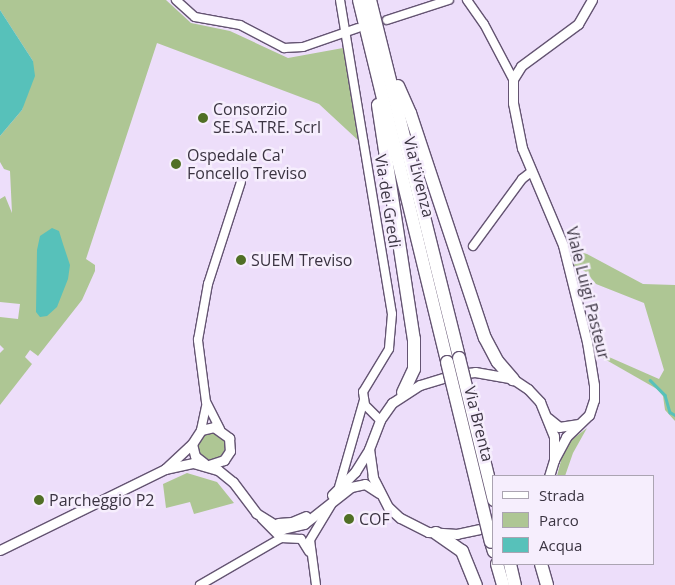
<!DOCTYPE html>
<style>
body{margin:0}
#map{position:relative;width:675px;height:585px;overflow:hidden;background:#eddefa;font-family:"Open Sans",sans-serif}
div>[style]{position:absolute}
.green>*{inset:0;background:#aec694}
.round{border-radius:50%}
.water>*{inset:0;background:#57c1ba}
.stream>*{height:2.5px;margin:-1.25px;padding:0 1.25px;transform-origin:1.25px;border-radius:1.25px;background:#57c1ba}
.roads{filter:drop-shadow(1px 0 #645472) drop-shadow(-1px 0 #645472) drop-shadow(0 1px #645472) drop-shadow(0 -1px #645472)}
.minor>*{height:8px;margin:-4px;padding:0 4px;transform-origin:4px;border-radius:4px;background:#fff}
.tertiary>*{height:9px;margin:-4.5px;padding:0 4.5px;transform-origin:4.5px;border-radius:4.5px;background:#fff}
.trunk>*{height:12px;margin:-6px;padding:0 6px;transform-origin:6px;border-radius:6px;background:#fff}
.bridges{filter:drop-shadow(1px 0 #645472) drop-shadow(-1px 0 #645472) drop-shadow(0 1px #645472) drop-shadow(0 -1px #645472)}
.trunk-bridge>*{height:12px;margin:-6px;padding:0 6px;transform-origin:6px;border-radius:6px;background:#fff}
.dots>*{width:14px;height:14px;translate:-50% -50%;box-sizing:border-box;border:2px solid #f6eefd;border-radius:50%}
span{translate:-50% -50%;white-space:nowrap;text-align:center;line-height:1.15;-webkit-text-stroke:5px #f6eefd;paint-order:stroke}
.poi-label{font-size:16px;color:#3b3442}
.left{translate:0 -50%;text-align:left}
.street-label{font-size:16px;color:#3b3442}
.legend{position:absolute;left:492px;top:475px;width:162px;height:90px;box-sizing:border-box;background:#f6eefd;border:1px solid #aba4b2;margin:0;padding:6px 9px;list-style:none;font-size:15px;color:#3b3442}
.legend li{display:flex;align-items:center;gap:10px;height:25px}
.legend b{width:25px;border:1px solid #aba4b2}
</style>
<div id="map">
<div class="green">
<i style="clip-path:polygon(0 0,166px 0,191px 23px,230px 31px,288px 58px,343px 48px,360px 142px,319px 104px,157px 43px,86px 259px,95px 265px,95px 271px,82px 300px,38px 356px,30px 350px,25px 357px,32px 364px,0 405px,0 353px,4px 349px,0 345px,0 317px,18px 319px,20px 304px,0 302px,0 199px,5px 196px,12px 213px,10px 171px,4px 169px,0 162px,0 136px,22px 110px,33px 61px,0 10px)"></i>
<i style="clip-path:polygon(569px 249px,587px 254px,643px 284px,675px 285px,675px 421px,665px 410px,663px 396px,657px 389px,594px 353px,593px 348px,608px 351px,609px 357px,659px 379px,664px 370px,644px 303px,596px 284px,586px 272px,573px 265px)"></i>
<i style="clip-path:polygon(587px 428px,573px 453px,565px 476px,557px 476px,565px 445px)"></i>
<i class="round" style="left:197px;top:432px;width:28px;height:28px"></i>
<i style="clip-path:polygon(187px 473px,217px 482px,234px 503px,194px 514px,190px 502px,166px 508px,163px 484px)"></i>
</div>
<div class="water">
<i style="clip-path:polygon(0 10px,33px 61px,35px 76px,22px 110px,0 136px)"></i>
<i style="clip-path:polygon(52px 228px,59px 231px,63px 244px,70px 265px,68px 279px,57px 307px,47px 316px,40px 317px,36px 312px,37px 250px,40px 236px)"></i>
</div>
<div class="stream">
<i style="left:650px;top:380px;width:21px;rotate:45deg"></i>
<i style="left:665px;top:395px;width:18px;rotate:74deg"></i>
<i style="left:670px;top:412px;width:6px;rotate:31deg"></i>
</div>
<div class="roads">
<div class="minor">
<i style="left:176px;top:0;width:25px;rotate:42deg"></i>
<i style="left:195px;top:17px;width:46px;rotate:10.1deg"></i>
<i style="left:240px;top:25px;width:50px;rotate:27.6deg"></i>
<i style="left:284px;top:48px;width:19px;rotate:-3deg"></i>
<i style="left:303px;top:47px;width:58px;rotate:-19.1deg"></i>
<i style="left:340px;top:0;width:318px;rotate:80.6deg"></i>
<i style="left:392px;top:314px;width:35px;rotate:95deg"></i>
<i style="left:389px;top:349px;width:50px;rotate:121.2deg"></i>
<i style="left:363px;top:392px;width:13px;rotate:81deg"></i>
<i style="left:365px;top:405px;width:21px;rotate:45deg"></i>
<i style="left:467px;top:0;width:29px;rotate:55deg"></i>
<i style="left:484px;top:24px;width:62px;rotate:62.2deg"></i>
<i style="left:387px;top:20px;width:65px;rotate:-17.9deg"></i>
<i style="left:473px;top:246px;width:83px;rotate:-53.8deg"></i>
<i style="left:522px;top:179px;width:11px;rotate:-38deg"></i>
<i style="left:220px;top:429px;width:30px;rotate:-117deg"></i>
<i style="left:206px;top:402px;width:63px;rotate:-97.4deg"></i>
<i style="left:198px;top:340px;width:57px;rotate:-79.9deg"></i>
<i style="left:208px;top:284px;width:107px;rotate:-72.1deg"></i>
<i style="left:201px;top:430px;width:25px;rotate:-78deg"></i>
<i style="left:339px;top:487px;width:91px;rotate:-74deg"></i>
<i style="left:262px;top:519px;width:27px;rotate:45deg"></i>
<i style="left:281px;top:538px;width:20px;rotate:3deg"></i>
<i style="left:301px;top:539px;width:15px;rotate:58deg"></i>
<i style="left:200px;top:585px;width:94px;rotate:-30.1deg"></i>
<i style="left:316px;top:585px;width:45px;rotate:-97.6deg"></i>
<i style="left:310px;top:540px;width:41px;rotate:-59deg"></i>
</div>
<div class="tertiary">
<i style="left:548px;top:418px;width:14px;rotate:39deg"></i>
<i style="left:559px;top:427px;width:20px;rotate:-9deg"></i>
<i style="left:554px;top:460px;width:26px;rotate:-62deg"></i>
<i style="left:566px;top:437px;width:32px;rotate:-44deg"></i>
<i style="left:589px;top:415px;width:16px;rotate:-72deg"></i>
<i style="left:594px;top:400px;width:15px;rotate:-90deg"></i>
<i style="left:594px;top:385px;width:44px;rotate:-99.2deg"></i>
<i style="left:587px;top:342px;width:100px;rotate:-103.9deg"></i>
<i style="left:563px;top:245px;width:105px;rotate:-112.9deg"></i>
<i style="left:522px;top:148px;width:46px;rotate:-101.3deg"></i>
<i style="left:513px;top:103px;width:24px;rotate:-90deg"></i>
<i style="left:513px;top:79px;width:15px;rotate:-58deg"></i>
<i style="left:521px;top:66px;width:71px;rotate:-36.4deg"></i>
<i style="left:578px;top:24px;width:28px;rotate:-60deg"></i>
<i style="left:204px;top:463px;width:11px;rotate:-142deg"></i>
<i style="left:195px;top:456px;width:12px;rotate:-104deg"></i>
<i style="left:192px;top:444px;width:17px;rotate:-57deg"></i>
<i style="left:201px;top:430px;width:13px;rotate:-13deg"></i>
<i style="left:214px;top:427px;width:19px;rotate:36deg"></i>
<i style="left:229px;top:438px;width:13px;rotate:86deg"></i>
<i style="left:230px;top:451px;width:11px;rotate:124deg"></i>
<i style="left:224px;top:460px;width:16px;rotate:162deg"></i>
<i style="left:165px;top:469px;width:29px;rotate:-12deg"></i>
<i style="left:193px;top:463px;width:26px;rotate:16deg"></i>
<i style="left:218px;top:470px;width:19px;rotate:39deg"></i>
<i style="left:233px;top:482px;width:39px;rotate:53deg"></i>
<i style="left:256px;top:513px;width:31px;rotate:32deg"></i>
<i style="left:282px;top:529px;width:23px;rotate:-13deg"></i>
<i style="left:304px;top:524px;width:60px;rotate:-38.2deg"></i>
<i style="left:351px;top:487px;width:14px;rotate:-12deg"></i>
<i style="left:365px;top:484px;width:17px;rotate:33deg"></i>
<i style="left:332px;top:495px;width:33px;rotate:-45deg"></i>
<i style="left:355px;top:472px;width:26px;rotate:-58deg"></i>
<i style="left:278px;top:523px;width:14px;rotate:-4deg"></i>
<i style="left:292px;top:522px;width:15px;rotate:-23deg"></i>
<i style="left:494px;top:526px;width:38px;rotate:168deg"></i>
<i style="left:457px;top:534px;width:29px;rotate:-176deg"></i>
<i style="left:428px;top:532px;width:31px;rotate:-153deg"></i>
<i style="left:400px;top:518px;width:16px;rotate:-137deg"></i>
<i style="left:388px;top:507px;width:34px;rotate:-117deg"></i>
<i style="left:373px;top:477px;width:28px;rotate:-98deg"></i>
<i style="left:369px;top:449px;width:31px;rotate:-69deg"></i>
<i style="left:380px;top:420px;width:21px;rotate:-55deg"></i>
<i style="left:392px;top:403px;width:33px;rotate:-33deg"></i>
<i style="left:420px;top:385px;width:39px;rotate:-17deg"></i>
<i style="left:457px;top:374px;width:18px;rotate:-6deg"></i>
<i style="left:475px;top:372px;width:39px;rotate:10deg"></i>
<i style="left:513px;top:379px;width:18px;rotate:34deg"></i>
<i style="left:528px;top:389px;width:18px;rotate:47deg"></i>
<i style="left:540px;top:402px;width:37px;rotate:68deg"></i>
<i style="left:554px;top:436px;width:24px;rotate:90deg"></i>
<i style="left:554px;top:460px;width:17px;rotate:107deg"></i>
<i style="left:0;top:550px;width:184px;rotate:-26.1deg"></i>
<i style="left:165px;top:469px;width:37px;rotate:-43deg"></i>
</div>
<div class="trunk">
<i style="left:359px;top:0;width:373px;rotate:76.3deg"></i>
<i style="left:370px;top:0;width:369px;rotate:76deg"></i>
<i style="left:398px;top:86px;width:30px;rotate:66deg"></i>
<i style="left:410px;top:113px;width:237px;rotate:71.6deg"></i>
<i style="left:485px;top:338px;width:27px;rotate:62deg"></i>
<i style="left:498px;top:362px;width:23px;rotate:49deg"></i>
<i style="left:378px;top:105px;width:237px;rotate:81.3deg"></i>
<i style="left:414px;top:339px;width:30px;rotate:90deg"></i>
<i style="left:414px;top:369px;width:26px;rotate:115deg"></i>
<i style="left:436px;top:533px;width:32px;rotate:35deg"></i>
<i style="left:462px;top:551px;width:37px;rotate:68deg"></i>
<i style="left:491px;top:542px;width:10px;rotate:73deg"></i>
<i style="left:497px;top:564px;width:22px;rotate:74deg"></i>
<i style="left:510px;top:564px;width:22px;rotate:77deg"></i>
<i style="left:541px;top:564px;width:22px;rotate:74deg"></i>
</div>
</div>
<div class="bridges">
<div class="trunk-bridge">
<i style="left:459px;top:358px;width:146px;rotate:76.2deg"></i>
<i style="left:447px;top:362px;width:185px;rotate:76.3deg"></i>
</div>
</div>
<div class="dots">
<i style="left:203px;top:118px;background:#506f25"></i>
<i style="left:176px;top:164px;background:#506f25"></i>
<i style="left:241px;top:260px;background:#506f25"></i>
<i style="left:39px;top:500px;background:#506f25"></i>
<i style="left:349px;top:519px;background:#506f25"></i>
</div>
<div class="poi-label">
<span class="left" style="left:213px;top:118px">Consorzio<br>SE.SA.TRE. Scrl</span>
<span class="left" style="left:187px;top:164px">Ospedale Ca'<br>Foncello Treviso</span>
<span class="left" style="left:251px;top:260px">SUEM Treviso</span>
<span class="left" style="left:49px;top:500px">Parcheggio P2</span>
<span class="left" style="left:359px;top:519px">COF</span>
</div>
<div class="street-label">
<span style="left:419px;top:177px;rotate:76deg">Via Livenza</span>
<span style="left:388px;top:201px;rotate:81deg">Via dei Gredi</span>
<span style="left:588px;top:293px;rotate:76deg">Viale Luigi Pasteur</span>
<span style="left:479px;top:424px;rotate:76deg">Via Brenta</span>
</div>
<ul class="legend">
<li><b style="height:6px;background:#fff"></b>Strada</li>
<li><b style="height:14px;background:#aec694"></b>Parco</li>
<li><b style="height:14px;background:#57c1ba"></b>Acqua</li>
</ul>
</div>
